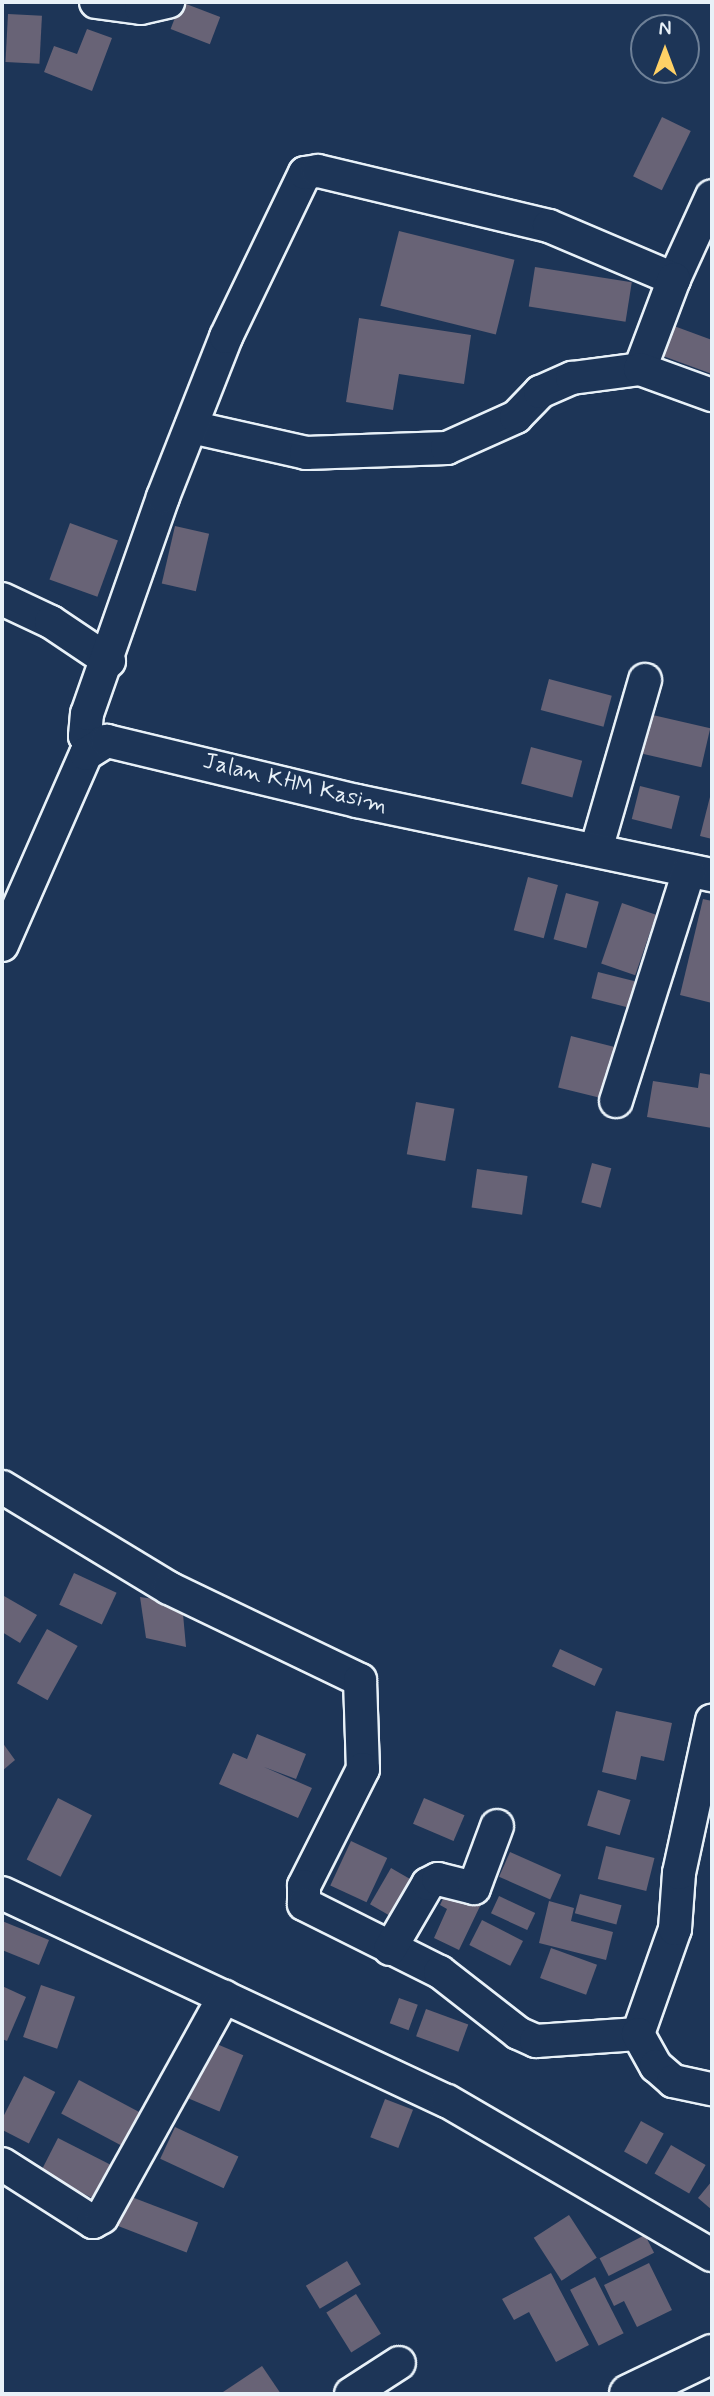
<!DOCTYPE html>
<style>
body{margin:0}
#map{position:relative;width:714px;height:2396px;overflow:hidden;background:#1d3557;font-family:Mynerve,sans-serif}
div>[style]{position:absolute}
.building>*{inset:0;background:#686376;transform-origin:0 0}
.roads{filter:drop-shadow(2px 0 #e8f1f8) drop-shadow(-2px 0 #e8f1f8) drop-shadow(0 2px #e8f1f8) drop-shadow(0 -2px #e8f1f8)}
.minor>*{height:32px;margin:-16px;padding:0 16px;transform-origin:16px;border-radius:16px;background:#1d3557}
.highway>*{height:38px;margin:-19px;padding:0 19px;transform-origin:19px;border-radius:19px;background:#1d3557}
span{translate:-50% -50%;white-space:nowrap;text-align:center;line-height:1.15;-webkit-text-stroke:5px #1d3557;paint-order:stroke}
.street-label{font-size:23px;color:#e8f1f8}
.frame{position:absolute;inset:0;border:4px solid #e8f1f8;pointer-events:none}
.north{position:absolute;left:630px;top:14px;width:70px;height:70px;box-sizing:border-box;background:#1d3557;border:2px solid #6e8097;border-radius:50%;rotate:0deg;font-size:19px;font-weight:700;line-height:28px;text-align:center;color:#e8f1f8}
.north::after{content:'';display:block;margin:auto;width:24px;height:32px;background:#ffd166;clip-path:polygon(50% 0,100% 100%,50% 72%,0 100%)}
</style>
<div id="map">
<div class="building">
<i style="left:181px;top:2px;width:42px;height:29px;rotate:21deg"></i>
<i style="left:8px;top:14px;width:34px;height:48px;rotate:3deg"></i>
<i style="clip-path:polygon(87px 29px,112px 38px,92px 91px,44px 72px,54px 46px,77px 54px)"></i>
<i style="left:662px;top:117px;width:32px;height:66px;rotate:26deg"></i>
<i style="left:399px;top:231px;width:119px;height:77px;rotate:14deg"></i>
<i style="left:535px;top:267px;width:98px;height:40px;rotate:9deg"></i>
<i style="clip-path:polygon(359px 318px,471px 335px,464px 384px,399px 374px,393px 410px,346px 402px)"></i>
<i style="clip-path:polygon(674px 326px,712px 340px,712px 374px,663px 356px)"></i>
<i style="left:70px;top:523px;width:51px;height:60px;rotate:20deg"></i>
<i style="left:175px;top:526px;width:35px;height:59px;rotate:13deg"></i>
<i style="left:549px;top:679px;width:65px;height:32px;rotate:15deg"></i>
<i style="left:644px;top:713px;width:68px;height:40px;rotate:13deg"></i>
<i style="left:531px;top:747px;width:53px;height:38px;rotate:15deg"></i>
<i style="left:640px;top:786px;width:41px;height:34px;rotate:14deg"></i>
<i style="clip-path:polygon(711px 793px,712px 793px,712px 839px,700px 836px)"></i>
<i style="left:528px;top:877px;width:31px;height:55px;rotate:15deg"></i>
<i style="left:566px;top:893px;width:34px;height:48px;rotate:15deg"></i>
<i style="clip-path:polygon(703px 899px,712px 901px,712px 1003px,680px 995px)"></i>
<i style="left:622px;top:903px;width:36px;height:64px;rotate:19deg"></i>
<i style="left:598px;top:972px;width:38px;height:27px;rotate:14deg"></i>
<i style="left:571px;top:1036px;width:45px;height:53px;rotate:14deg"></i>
<i style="clip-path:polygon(700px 1073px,712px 1075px,712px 1128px,647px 1117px,653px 1081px,698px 1088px)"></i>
<i style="left:416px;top:1102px;width:39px;height:53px;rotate:10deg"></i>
<i style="left:592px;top:1163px;width:20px;height:41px;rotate:15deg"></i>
<i style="left:477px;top:1169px;width:51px;height:39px;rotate:8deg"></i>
<i style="left:74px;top:1573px;width:47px;height:35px;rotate:25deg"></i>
<i style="clip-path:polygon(4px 1596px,37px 1615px,20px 1643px,2px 1632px)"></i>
<i style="clip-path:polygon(140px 1597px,182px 1603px,186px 1647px,146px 1638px)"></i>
<i style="left:47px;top:1629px;width:35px;height:62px;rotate:29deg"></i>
<i style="left:560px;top:1649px;width:47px;height:19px;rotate:25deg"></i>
<i style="clip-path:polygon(616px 1711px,672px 1723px,664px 1761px,641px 1756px,636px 1780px,602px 1772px)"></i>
<i style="clip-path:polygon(257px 1734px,306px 1754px,296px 1779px,264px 1767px,312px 1788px,298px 1818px,219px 1784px,233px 1753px,247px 1759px)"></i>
<i style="clip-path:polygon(2px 1742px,15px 1760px,2px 1771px)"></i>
<i style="left:598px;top:1790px;width:34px;height:37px;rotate:17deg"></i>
<i style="left:58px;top:1798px;width:38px;height:69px;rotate:27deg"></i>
<i style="left:424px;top:1798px;width:44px;height:28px;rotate:23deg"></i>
<i style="left:351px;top:1841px;width:40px;height:49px;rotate:25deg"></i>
<i style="left:606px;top:1846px;width:50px;height:34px;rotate:14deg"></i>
<i style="left:510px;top:1852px;width:56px;height:27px;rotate:24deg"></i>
<i style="left:391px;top:1868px;width:30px;height:42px;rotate:30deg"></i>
<i style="clip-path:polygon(449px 1886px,482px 1902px,459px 1950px,434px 1938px,447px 1909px,440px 1905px)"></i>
<i style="left:580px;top:1894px;width:43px;height:20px;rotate:15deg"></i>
<i style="left:499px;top:1896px;width:40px;height:19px;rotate:25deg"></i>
<i style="clip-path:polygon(549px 1901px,574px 1908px,571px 1921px,613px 1932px,606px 1960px,539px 1943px)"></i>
<i style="left:482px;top:1920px;width:46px;height:28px;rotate:27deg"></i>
<i style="clip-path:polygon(2px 1921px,49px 1940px,39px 1965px,2px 1950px)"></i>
<i style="left:551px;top:1948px;width:49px;height:32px;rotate:20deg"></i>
<i style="left:41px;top:1985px;width:36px;height:55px;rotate:19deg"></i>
<i style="clip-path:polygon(2px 1986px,26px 1997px,7px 2041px,2px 2039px)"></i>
<i style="left:399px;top:1998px;width:20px;height:27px;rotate:20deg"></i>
<i style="left:426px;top:2009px;width:45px;height:29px;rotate:20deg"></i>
<i style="left:212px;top:2042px;width:34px;height:61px;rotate:23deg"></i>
<i style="left:24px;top:2076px;width:35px;height:58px;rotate:27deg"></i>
<i style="left:79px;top:2080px;width:82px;height:38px;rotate:28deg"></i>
<i style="left:385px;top:2099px;width:30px;height:41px;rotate:21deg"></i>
<i style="left:641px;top:2121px;width:26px;height:35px;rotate:29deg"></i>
<i style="left:175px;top:2127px;width:70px;height:35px;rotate:25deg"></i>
<i style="left:58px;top:2138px;width:64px;height:38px;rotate:27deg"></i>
<i style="left:671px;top:2145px;width:40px;height:33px;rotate:30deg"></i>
<i style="clip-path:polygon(712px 2181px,712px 2210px,698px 2198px)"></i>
<i style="left:129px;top:2196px;width:74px;height:32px;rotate:21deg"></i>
<i style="left:569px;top:2215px;width:51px;height:42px;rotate:57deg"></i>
<i style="left:645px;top:2235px;width:20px;height:51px;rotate:63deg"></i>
<i style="left:347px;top:2261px;width:27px;height:48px;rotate:59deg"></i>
<i style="clip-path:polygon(649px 2263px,672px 2310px,637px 2327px,624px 2301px,614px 2306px,604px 2285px)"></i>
<i style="clip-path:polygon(551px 2273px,589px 2345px,556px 2362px,529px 2312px,514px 2320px,502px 2299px)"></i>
<i style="left:595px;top:2277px;width:63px;height:28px;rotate:63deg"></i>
<i style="left:356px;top:2294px;width:47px;height:35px;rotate:58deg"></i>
<i style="clip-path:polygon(262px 2366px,281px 2394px,220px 2394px)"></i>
</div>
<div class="roads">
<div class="minor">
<i style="left:96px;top:2px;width:45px;rotate:7.6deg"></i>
<i style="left:141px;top:8px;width:28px;rotate:-13deg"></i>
<i style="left:674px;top:279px;width:91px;rotate:-65.4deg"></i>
<i style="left:191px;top:427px;width:118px;rotate:12.7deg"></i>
<i style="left:306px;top:453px;width:141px;rotate:-2deg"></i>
<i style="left:447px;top:448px;width:76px;rotate:-24.2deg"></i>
<i style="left:516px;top:417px;width:35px;rotate:-46deg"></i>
<i style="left:540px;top:392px;width:35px;rotate:-24deg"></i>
<i style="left:572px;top:378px;width:69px;rotate:-7.5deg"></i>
<i style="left:2px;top:599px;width:54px;rotate:25.1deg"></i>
<i style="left:51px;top:622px;width:70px;rotate:33.9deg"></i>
<i style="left:92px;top:747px;width:13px;rotate:-122deg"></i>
<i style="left:85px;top:736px;width:22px;rotate:-85deg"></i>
<i style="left:87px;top:714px;width:230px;rotate:-70.7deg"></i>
<i style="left:163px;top:497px;width:172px;rotate:-68.5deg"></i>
<i style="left:226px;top:337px;width:182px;rotate:-64.3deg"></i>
<i style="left:305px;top:173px;width:13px;rotate:-9deg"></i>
<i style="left:318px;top:171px;width:237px;rotate:13.4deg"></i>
<i style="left:549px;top:226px;width:136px;rotate:23deg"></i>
<i style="left:674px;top:279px;width:96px;rotate:110.7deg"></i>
<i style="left:640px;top:369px;width:77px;rotate:19.9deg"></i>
<i style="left:596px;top:850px;width:177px;rotate:-73.9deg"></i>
<i style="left:2px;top:945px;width:209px;rotate:-66.3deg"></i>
<i style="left:86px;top:754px;width:25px;rotate:-32deg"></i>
<i style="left:107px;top:741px;width:257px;rotate:13.5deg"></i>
<i style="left:357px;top:801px;width:363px;rotate:11.8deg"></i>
<i style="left:616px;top:1101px;width:241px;rotate:-72.4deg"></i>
<i style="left:2px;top:1487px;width:195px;rotate:31.2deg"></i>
<i style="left:169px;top:1588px;width:212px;rotate:25.7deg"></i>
<i style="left:360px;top:1680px;width:89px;rotate:88.1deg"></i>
<i style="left:363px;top:1769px;width:131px;rotate:116.8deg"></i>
<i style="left:304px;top:1886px;width:18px;rotate:90deg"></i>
<i style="left:304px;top:1904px;width:152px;rotate:26.6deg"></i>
<i style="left:440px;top:1972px;width:99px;rotate:38deg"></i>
<i style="left:518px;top:2033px;width:20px;rotate:24deg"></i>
<i style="left:536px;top:2041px;width:102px;rotate:-3.9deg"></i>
<i style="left:638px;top:2034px;width:111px;rotate:-70.6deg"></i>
<i style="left:675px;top:1929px;width:56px;rotate:-85.9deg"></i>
<i style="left:679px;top:1873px;width:156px;rotate:-77.8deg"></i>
<i style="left:2px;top:1893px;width:491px;rotate:25.1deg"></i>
<i style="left:447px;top:2101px;width:306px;rotate:30.2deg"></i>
<i style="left:390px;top:1949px;width:75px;rotate:-59.7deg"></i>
<i style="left:428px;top:1884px;width:11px;rotate:-27deg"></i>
<i style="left:438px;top:1879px;width:37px;rotate:14deg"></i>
<i style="left:474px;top:1888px;width:66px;rotate:-69.6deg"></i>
<i style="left:638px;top:2034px;width:37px;rotate:61deg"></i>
<i style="left:656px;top:2066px;width:23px;rotate:41deg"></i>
<i style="left:673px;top:2081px;width:40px;rotate:12deg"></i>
<i style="left:2px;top:2164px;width:108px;rotate:32.5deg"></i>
<i style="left:93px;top:2222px;width:10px;rotate:-29deg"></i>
<i style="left:102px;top:2217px;width:252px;rotate:-61deg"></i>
<i style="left:351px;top:2394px;width:57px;rotate:-32.9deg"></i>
</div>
<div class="highway">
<i style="left:629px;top:2394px;width:92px;rotate:-25.7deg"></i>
</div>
</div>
<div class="street-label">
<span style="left:295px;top:784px;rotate:14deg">Jalan KHM Kasim</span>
</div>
<div class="frame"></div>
<div class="north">N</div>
</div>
